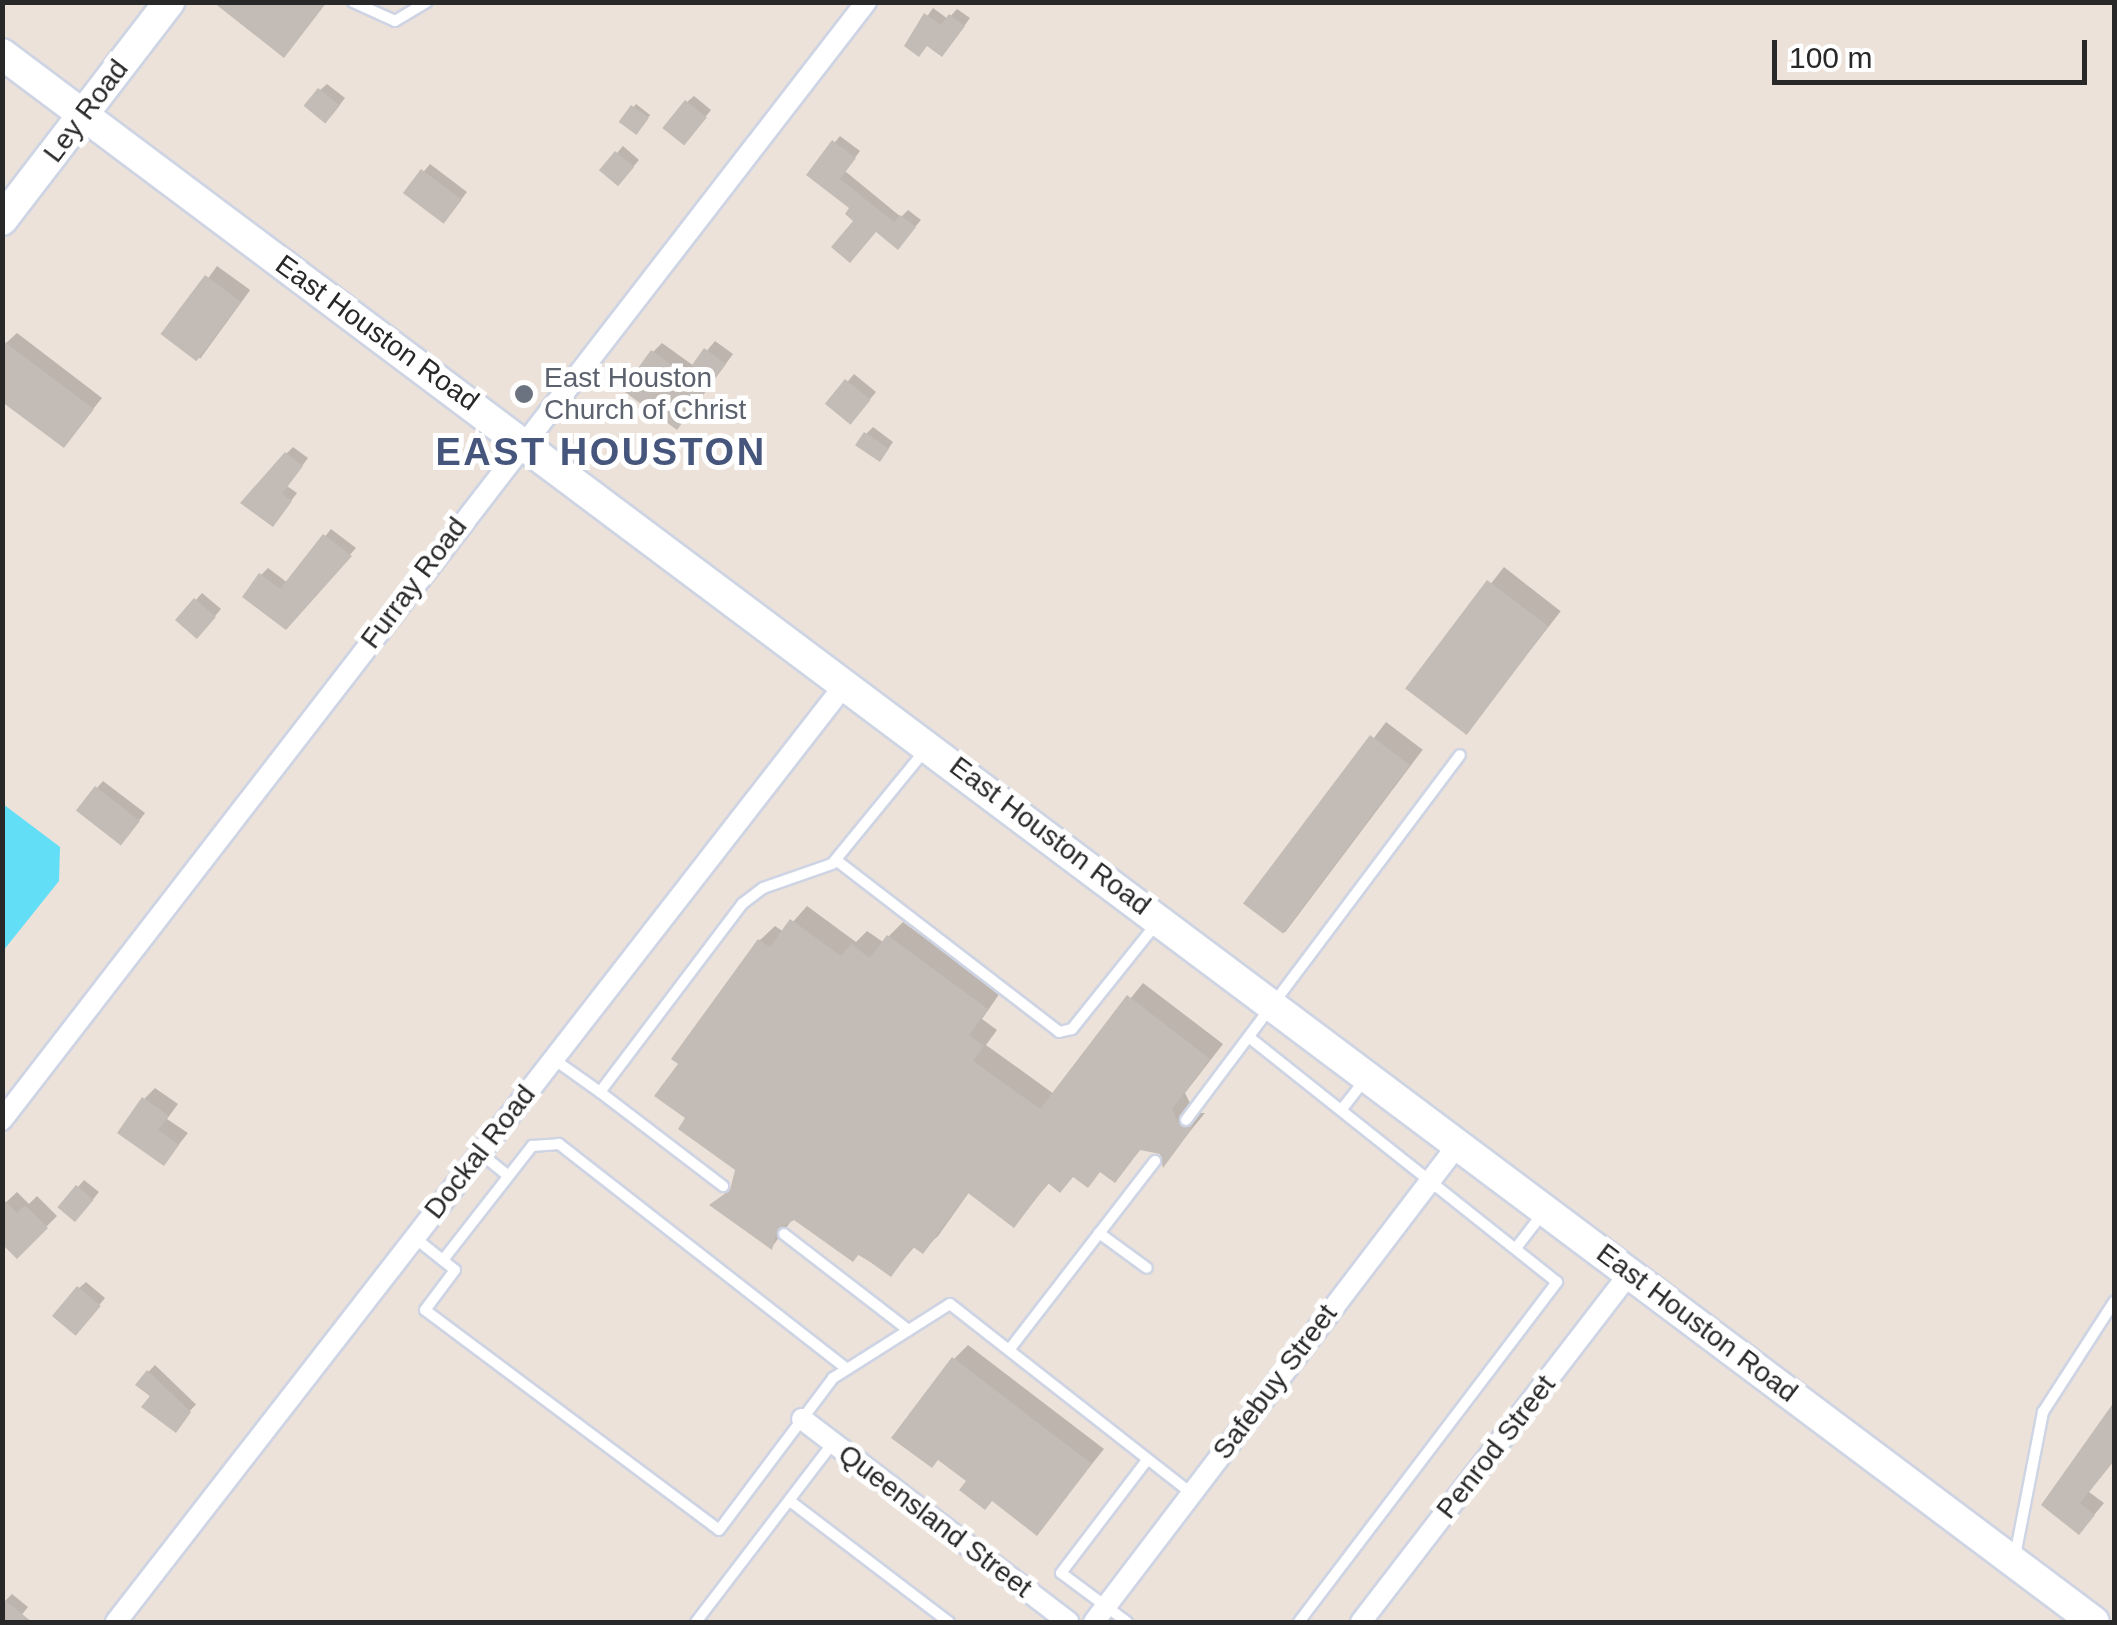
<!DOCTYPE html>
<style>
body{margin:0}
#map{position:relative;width:2117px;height:1625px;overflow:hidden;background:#ece2d9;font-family:Helvetica,sans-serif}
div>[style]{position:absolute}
.water>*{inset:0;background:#63def7}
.shadow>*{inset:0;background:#0003;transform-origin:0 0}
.building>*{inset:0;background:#c3bcb6;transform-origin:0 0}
.roads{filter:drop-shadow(2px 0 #ced4e3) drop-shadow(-2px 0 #ced4e3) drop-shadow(0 2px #ced4e3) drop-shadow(0 -2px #ced4e3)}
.lane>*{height:10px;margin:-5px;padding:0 5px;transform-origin:5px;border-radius:5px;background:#fff}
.street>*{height:20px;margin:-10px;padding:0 10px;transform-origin:10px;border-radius:10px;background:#fff}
.secondary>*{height:30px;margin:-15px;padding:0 15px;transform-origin:15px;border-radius:15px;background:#fff}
.dots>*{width:28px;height:28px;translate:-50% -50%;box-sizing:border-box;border:5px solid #fff;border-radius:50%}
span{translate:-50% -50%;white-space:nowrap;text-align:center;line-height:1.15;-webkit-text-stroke:10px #fff;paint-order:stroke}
.street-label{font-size:28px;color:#282828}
.worship-label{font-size:28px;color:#5b616d}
.left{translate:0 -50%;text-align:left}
.district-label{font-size:38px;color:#46557c;font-weight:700;letter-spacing:2.5px}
.frame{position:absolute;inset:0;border:5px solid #282828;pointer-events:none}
.scale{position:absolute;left:1772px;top:40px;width:315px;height:45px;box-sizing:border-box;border:5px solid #282828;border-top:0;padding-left:12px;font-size:30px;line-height:35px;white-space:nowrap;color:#282828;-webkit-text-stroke:8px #fff;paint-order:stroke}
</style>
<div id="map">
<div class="water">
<i style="clip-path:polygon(3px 804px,60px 847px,59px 881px,3px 951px)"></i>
</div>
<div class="shadow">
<i style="clip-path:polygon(933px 8px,948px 19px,957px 9px,970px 18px,949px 47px,907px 45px)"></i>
<i style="clip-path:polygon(327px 84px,345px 98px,332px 115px,320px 90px)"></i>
<i style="clip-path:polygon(694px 96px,711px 110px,690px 136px,687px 102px)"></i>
<i style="left:636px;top:104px;width:18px;height:22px;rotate:38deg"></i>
<i style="clip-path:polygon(840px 136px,860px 151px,845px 171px,901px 217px,908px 210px,921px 220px,904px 240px,856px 220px,853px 208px,809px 174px)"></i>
<i style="clip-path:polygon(623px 146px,639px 160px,624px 177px,617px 153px)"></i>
<i style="clip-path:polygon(430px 164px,467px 192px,450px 214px,407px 192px)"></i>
<i style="left:217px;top:266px;width:41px;height:85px;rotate:36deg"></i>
<i style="clip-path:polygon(17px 333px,102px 398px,64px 445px,6px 343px)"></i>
<i style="clip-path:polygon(715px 341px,733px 354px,686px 418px,653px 352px,662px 343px,694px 366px)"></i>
<i style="clip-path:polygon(854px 374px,876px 392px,857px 415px,829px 404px)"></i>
<i style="clip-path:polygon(873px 427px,893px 442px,886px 452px,866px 434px)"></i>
<i style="clip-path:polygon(293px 447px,308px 458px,287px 486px,297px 493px,279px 517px,286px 454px)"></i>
<i style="clip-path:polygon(331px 529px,356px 548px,286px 626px,261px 575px,268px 568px,288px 583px)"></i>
<i style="left:1504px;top:567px;width:72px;height:153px;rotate:38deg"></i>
<i style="clip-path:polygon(202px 593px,221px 609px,204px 629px,196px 600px)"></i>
<i style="left:1386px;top:722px;width:46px;height:229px;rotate:37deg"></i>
<i style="clip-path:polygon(103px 781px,145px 813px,128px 835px,79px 809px)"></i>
<i style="clip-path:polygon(807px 906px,856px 942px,867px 931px,883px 942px,903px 922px,1000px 993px,982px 1019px,997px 1030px,986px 1045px,1054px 1094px,1143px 983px,1223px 1044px,1185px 1093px,1195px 1113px,1205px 1113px,1164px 1163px,1162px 1151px,1142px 1148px,1114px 1180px,1102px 1170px,1050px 1182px,1013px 1225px,970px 1191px,938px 1236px,923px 1250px,916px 1245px,891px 1274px,794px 1217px,772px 1247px,713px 1204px,734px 1186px,737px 1169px,689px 1118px,681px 1064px,674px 1059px,760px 940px,775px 926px,784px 932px)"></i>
<i style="clip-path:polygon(155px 1088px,178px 1104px,167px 1119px,188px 1133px,164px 1163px,144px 1099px)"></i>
<i style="clip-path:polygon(84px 1180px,99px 1192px,82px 1213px,61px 1207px)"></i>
<i style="clip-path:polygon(17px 1192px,29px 1204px,37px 1196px,57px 1216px,17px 1256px,2px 1206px)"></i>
<i style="clip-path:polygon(86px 1282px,105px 1298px,82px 1326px,79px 1288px)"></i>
<i style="clip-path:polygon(968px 1345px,1104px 1449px,1037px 1532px,970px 1481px,954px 1359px)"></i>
<i style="left:155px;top:1365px;width:57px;height:26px;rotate:44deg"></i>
<i style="clip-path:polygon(2114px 1407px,2114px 1460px,2089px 1492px,2104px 1503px,2089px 1521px,2045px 1504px)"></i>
<i style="clip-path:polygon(12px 1594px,28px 1607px,16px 1622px,2px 1622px,2px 1604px)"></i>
</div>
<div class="building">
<i style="clip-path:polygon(213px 2px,327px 2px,284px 58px)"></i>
<i style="clip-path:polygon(924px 13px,941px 25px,949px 14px,965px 26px,942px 57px,927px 46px,919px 57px,904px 46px)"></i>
<i style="left:318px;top:88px;width:28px;height:23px;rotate:39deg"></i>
<i style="left:685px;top:100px;width:28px;height:36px;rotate:39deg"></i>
<i style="left:631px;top:105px;width:22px;height:21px;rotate:36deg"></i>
<i style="clip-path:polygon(832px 140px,856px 158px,840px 179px,894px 222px,900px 215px,916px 227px,898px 250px,876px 232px,850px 263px,831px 247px,853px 221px,845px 214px,849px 208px,806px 175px)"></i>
<i style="left:615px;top:151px;width:25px;height:25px;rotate:40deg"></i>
<i style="left:421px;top:169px;width:51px;height:30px;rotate:37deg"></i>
<i style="left:205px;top:275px;width:45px;height:74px;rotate:37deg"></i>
<i style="clip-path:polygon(2px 340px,94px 409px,64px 448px,2px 402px)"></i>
<i style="clip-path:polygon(704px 348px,726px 364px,677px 430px,622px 390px,651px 350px,685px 375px)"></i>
<i style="left:845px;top:379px;width:33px;height:32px;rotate:39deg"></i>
<i style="left:864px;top:432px;width:30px;height:16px;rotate:34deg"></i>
<i style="clip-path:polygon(285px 452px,303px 466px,282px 494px,292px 501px,273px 527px,240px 503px)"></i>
<i style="clip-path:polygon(323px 534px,352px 556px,286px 630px,242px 597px,259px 573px,280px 589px)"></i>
<i style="left:1487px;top:580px;width:77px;height:136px;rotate:37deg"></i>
<i style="left:194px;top:598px;width:29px;height:29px;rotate:41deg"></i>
<i style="left:1370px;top:735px;width:50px;height:211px;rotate:37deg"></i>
<i style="left:95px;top:786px;width:57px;height:31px;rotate:38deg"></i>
<i style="clip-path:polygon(790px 919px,841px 956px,851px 944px,870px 958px,887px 935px,988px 1009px,969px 1035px,984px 1046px,973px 1061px,1040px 1109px,1127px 995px,1210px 1059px,1172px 1109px,1180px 1126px,1194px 1126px,1163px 1168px,1160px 1154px,1140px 1150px,1115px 1183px,1100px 1172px,1088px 1188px,1073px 1177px,1060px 1193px,1048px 1183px,1014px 1228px,968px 1193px,923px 1254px,913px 1247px,891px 1277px,859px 1254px,853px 1262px,794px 1220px,777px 1230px,772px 1250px,709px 1205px,730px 1190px,735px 1170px,678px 1129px,685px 1118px,654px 1096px,678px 1064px,671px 1059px,758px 939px,770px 947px)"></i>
<i style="clip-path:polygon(142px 1097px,169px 1116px,158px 1130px,179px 1145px,164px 1166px,117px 1133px)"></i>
<i style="left:76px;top:1185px;width:23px;height:29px;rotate:40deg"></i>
<i style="clip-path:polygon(2px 1198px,17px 1213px,25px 1205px,48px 1228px,17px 1259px,2px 1244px)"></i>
<i style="left:77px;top:1286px;width:31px;height:39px;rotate:40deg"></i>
<i style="clip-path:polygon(952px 1357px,1092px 1464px,1037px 1536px,992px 1501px,985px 1510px,959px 1490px,966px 1481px,938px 1460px,932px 1468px,891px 1438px)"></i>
<i style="clip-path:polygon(147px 1370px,191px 1412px,176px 1433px,141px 1407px,150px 1396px,135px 1385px)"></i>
<i style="clip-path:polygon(2114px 1402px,2114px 1461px,2080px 1503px,2095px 1515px,2079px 1535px,2041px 1505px)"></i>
<i style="clip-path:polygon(2px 1598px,32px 1622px,2px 1622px)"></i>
</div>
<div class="roads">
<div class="lane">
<i style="left:353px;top:2px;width:46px;rotate:24.3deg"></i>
<i style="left:395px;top:21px;width:37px;rotate:-31deg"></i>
<i style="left:836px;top:860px;width:282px;rotate:37.6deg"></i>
<i style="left:1059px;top:1032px;width:13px;rotate:-13deg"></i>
<i style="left:1072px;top:1029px;width:134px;rotate:-51.3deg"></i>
<i style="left:1250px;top:1038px;width:392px;rotate:38.5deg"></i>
<i style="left:1557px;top:1282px;width:427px;rotate:127.2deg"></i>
<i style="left:552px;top:1058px;width:59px;rotate:35.3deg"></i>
<i style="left:600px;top:1092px;width:236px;rotate:-52.9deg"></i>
<i style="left:742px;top:904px;width:26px;rotate:-37deg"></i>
<i style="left:763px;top:888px;width:73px;rotate:-19.2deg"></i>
<i style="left:832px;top:864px;width:149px;rotate:-50.7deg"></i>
<i style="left:600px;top:1092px;width:155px;rotate:37.4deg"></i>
<i style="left:1342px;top:1109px;width:39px;rotate:-52deg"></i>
<i style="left:1186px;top:1120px;width:456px;rotate:-53.1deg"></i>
<i style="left:480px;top:1153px;width:36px;rotate:39deg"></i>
<i style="left:1099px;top:1233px;width:59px;rotate:36.1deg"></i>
<i style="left:784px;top:1234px;width:157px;rotate:37.7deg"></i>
<i style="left:415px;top:1238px;width:51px;rotate:38.7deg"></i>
<i style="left:455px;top:1270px;width:50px;rotate:126.9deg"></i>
<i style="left:425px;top:1310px;width:367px;rotate:36.8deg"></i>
<i style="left:719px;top:1530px;width:190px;rotate:-53.1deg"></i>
<i style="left:833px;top:1378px;width:138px;rotate:-32.3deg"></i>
<i style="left:950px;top:1304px;width:306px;rotate:38.1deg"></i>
<i style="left:1516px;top:1248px;width:44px;rotate:-52.4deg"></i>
<i style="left:443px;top:1260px;width:145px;rotate:-52deg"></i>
<i style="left:532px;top:1146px;width:27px;rotate:-4deg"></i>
<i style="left:559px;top:1144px;width:365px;rotate:38deg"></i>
<i style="left:1009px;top:1350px;width:239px;rotate:-52.3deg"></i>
<i style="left:790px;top:1501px;width:200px;rotate:37.3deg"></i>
<i style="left:2015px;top:1556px;width:147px;rotate:-79deg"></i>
<i style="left:2043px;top:1412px;width:131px;rotate:-57.2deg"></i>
<i style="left:696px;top:1622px;width:225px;rotate:-52.6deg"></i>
<i style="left:1127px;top:1622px;width:82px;rotate:-143.4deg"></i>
<i style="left:1061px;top:1573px;width:143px;rotate:-52.7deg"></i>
</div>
<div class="street">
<i style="left:2px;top:1120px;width:1413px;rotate:-52.3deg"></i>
<i style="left:802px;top:1419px;width:335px;rotate:37.3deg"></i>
<i style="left:116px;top:1622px;width:1189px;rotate:-52.14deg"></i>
<i style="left:1094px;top:1622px;width:602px;rotate:-52.69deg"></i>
<i style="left:1361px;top:1622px;width:442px;rotate:-52.4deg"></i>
</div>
<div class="secondary">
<i style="left:2px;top:54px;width:2614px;rotate:36.85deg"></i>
<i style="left:2px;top:220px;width:275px;rotate:-52.5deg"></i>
</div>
</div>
<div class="dots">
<i style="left:524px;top:394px;background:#6b7280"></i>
</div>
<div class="street-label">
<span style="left:86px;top:111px;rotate:-53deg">Ley Road</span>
<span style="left:377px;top:333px;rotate:36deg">East Houston Road</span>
<span style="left:414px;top:583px;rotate:-53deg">Furray Road</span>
<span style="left:1050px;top:836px;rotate:37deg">East Houston Road</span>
<span style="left:480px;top:1152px;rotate:-52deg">Dockal Road</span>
<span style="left:1697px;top:1323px;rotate:37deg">East Houston Road</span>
<span style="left:1275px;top:1382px;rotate:-53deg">Safebuy Street</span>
<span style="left:1496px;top:1447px;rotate:-52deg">Penrod Street</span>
<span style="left:935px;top:1521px;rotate:37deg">Queensland Street</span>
</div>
<div class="worship-label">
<span class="left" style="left:544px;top:394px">East Houston<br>Church of Christ</span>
</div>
<div class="district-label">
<span style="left:601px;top:453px">EAST HOUSTON</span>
</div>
<div class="frame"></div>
<div class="scale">100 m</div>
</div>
